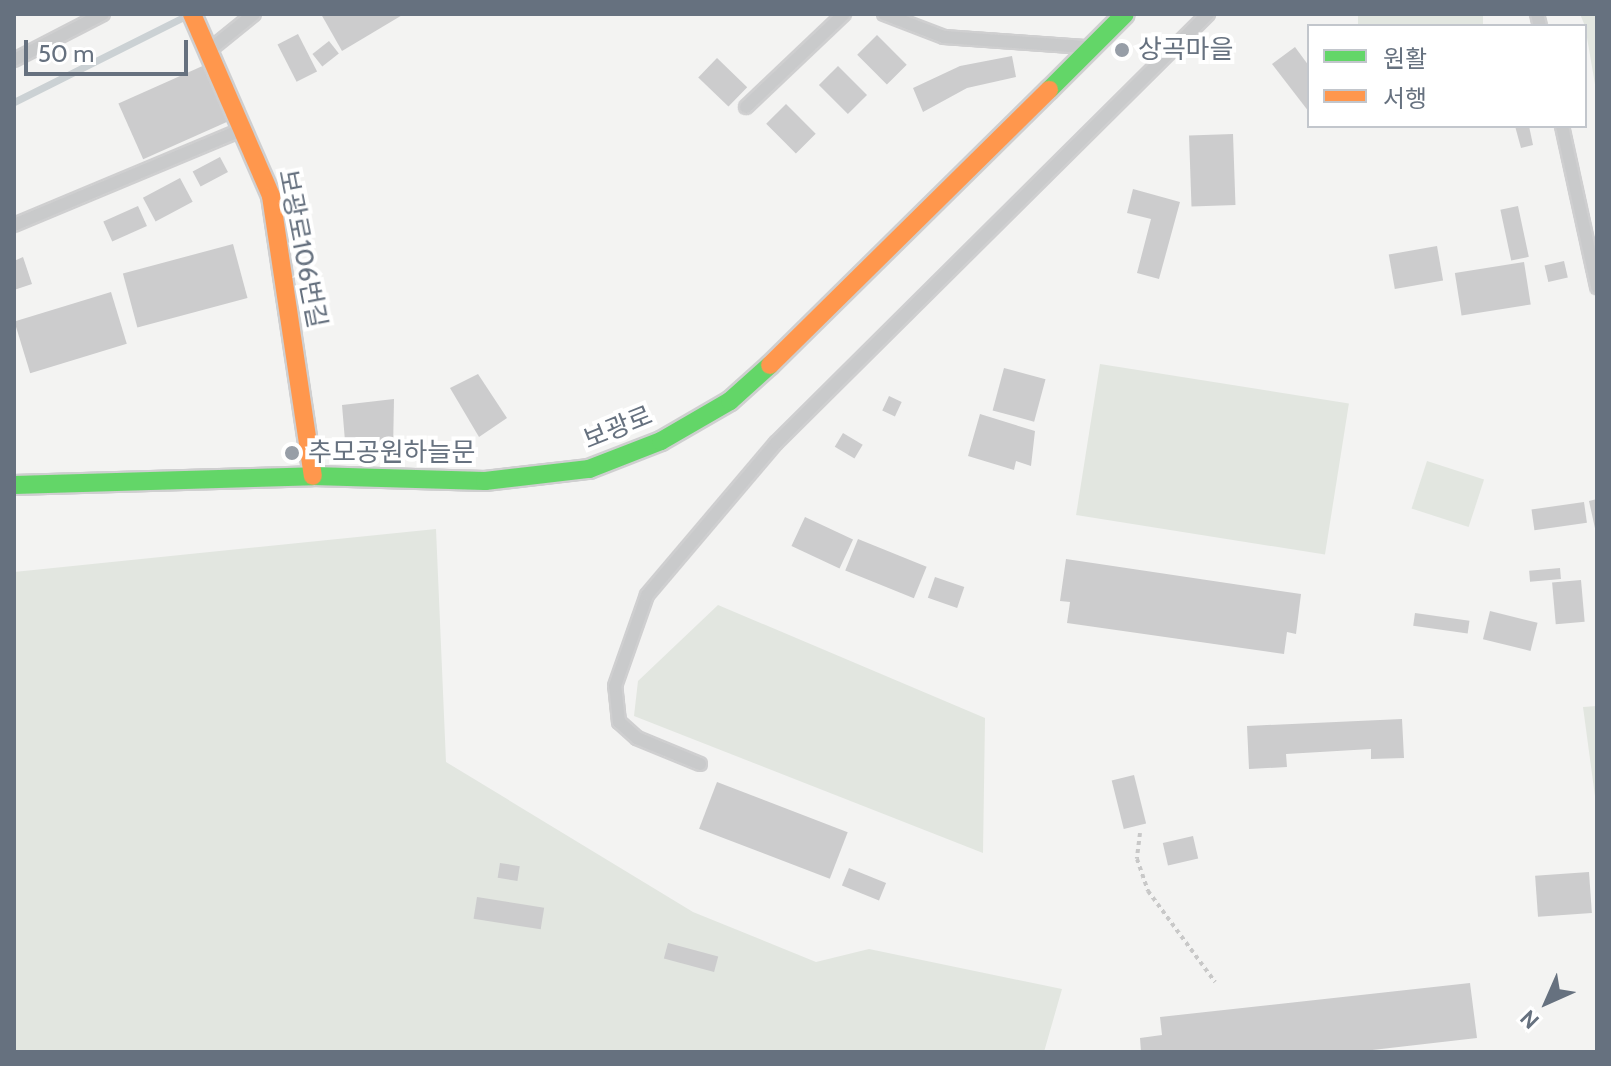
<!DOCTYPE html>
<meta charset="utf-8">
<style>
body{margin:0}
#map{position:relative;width:1611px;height:1066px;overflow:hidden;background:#f3f3f2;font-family:Cabin,"Noto Sans KR",sans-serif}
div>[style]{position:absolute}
.green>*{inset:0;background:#e2e6e0;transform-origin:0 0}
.stream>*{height:7px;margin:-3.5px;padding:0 3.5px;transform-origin:3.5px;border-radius:3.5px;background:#cbd1d4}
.building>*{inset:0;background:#cccccd;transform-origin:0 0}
.path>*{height:4px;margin-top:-2px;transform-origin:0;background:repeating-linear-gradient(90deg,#c8c8c8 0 4px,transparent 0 8px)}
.roads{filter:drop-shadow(2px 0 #cfcfd0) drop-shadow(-2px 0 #cfcfd0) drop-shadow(0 2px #cfcfd0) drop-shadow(0 -2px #cfcfd0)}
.lane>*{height:12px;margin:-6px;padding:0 6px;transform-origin:6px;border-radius:6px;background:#c9cacb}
.fast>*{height:18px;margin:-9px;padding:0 9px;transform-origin:9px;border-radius:9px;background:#63d668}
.slow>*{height:18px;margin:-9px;padding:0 9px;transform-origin:9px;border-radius:9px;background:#ff974d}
.dots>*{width:22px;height:22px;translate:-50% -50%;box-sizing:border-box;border:4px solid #fff;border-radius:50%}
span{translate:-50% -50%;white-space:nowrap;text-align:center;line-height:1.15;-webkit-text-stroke:8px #fff;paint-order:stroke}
.poi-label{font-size:26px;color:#66717f}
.left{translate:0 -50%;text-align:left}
.street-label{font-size:26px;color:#66717f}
.frame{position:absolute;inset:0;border:16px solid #66717f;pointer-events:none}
.legend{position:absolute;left:1307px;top:24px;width:280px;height:104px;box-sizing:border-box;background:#fff;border:2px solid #c2c6cc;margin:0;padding:10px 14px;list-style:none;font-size:24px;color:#66717f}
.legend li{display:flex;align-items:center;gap:16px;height:40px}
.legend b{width:40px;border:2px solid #c2c6cc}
.north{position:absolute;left:1507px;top:962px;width:80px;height:80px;-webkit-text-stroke:6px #fff;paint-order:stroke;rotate:225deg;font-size:22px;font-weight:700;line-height:32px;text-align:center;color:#66717f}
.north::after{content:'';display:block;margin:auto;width:28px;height:36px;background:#66717f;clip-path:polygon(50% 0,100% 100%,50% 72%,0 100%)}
.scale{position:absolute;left:24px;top:40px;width:164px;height:36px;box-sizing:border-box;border:4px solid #66717f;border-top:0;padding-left:10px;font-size:24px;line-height:28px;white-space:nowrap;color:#66717f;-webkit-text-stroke:6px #fff;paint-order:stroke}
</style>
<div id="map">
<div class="green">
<i style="left:1358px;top:14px;width:125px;height:12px"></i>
<i style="clip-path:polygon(1580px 14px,1597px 14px,1597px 96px,1585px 26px)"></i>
<i style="left:1100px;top:364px;width:252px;height:153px;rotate:9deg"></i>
<i style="left:1427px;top:461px;width:60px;height:50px;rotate:18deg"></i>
<i style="clip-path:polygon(436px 529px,446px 762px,693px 912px,816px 962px,869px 949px,1062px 989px,1044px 1052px,14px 1052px,14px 572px)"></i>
<i style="clip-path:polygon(718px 605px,985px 718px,983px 853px,634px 716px,638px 681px)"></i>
<i style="clip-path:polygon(1597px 706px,1597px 811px,1583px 707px)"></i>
</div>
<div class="stream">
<i style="left:14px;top:102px;width:190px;rotate:-26.6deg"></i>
</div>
<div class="building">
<i style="clip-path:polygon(321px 14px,404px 14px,342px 51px)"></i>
<i style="left:298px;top:34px;width:42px;height:23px;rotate:63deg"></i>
<i style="left:877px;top:35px;width:42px;height:28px;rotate:45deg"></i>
<i style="left:329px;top:41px;width:16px;height:21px;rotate:52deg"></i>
<i style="clip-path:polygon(1295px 47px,1309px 66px,1309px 112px,1272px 64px)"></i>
<i style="clip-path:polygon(1012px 56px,1016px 77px,967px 88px,923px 112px,913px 88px,960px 66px)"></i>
<i style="left:717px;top:58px;width:42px;height:27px;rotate:44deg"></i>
<i style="left:207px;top:64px;width:61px;height:97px;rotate:66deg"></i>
<i style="left:838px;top:66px;width:41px;height:27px;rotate:45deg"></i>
<i style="left:786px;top:104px;width:42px;height:28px;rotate:45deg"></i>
<i style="clip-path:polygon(1515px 126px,1529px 126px,1533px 145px,1521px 148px)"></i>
<i style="left:1233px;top:134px;width:71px;height:44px;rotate:88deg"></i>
<i style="left:220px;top:157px;width:17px;height:31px;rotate:62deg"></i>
<i style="left:180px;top:178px;width:27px;height:42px;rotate:62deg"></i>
<i style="clip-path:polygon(1133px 189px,1180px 202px,1159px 279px,1137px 273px,1151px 219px,1127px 213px)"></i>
<i style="left:138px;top:206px;width:22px;height:38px;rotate:66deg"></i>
<i style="left:1518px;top:206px;width:52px;height:18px;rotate:78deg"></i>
<i style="left:233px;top:244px;width:56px;height:114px;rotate:75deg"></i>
<i style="left:1437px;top:246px;width:35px;height:49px;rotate:80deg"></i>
<i style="clip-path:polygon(23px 257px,32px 284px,14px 290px,14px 261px)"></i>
<i style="left:1564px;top:261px;width:17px;height:20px;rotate:77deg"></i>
<i style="left:1524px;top:262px;width:43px;height:70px;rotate:81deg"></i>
<i style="left:111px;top:292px;width:54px;height:101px;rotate:73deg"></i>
<i style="left:1004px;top:368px;width:43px;height:44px;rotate:15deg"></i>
<i style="clip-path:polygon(478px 374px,507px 418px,479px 437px,450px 388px)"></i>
<i style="left:889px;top:396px;width:14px;height:16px;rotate:25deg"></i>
<i style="clip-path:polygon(394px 399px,393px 451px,346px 453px,342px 405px)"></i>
<i style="clip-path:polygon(980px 414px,1035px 431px,1031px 466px,1016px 461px,1014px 470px,968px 456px)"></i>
<i style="left:843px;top:433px;width:23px;height:16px;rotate:31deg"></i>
<i style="clip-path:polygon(1597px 499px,1597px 533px,1596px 533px,1589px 501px)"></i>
<i style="left:1584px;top:502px;width:21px;height:53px;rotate:82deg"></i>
<i style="left:805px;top:517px;width:53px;height:32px;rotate:25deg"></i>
<i style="left:858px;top:539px;width:74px;height:34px;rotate:22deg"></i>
<i style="clip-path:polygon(1066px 559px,1301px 594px,1296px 634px,1287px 632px,1284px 654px,1067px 623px,1070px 602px,1060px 601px)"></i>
<i style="left:1560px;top:568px;width:11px;height:31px;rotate:85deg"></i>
<i style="left:935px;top:577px;width:31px;height:22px;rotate:19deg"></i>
<i style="left:1581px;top:580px;width:42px;height:29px;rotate:85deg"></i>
<i style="left:1490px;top:611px;width:49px;height:29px;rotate:14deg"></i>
<i style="left:1415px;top:613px;width:55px;height:13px;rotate:8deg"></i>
<i style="clip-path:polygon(1402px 719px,1404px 758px,1371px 759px,1371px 749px,1286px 754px,1287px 767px,1249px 769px,1247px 726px)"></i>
<i style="left:1134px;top:775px;width:50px;height:23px;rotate:76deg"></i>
<i style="left:717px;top:782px;width:140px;height:50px;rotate:21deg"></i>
<i style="left:1193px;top:836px;width:23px;height:31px;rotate:77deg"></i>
<i style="left:500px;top:863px;width:20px;height:15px;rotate:9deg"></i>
<i style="left:849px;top:868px;width:40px;height:19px;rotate:22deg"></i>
<i style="left:1589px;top:872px;width:41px;height:54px;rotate:86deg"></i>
<i style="left:477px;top:897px;width:68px;height:22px;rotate:9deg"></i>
<i style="left:668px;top:943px;width:52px;height:16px;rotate:15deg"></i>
<i style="clip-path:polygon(1470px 983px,1477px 1038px,1355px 1052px,1141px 1052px,1140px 1038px,1162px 1035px,1160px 1017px)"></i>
</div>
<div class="path">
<i style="left:1140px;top:833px;width:26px;rotate:97deg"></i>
<i style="left:1137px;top:859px;width:34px;rotate:71deg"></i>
<i style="left:1148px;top:891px;width:113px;rotate:53.6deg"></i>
</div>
<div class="roads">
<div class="lane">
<i style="left:884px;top:14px;width:64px;rotate:21deg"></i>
<i style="left:944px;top:37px;width:141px;rotate:4.1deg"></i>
<i style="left:1537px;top:14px;width:12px;rotate:76deg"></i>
<i style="left:212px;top:48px;width:54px;rotate:-39deg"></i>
<i style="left:14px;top:60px;width:100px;rotate:-27.3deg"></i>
<i style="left:746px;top:107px;width:135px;rotate:-43.5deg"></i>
<i style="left:1562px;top:126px;width:165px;rotate:77.7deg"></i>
<i style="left:14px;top:225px;width:249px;rotate:-22.7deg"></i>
<i style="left:700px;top:764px;width:68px;rotate:-157.6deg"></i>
<i style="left:637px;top:738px;width:24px;rotate:-138deg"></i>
<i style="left:619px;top:722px;width:36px;rotate:-96deg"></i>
<i style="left:615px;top:686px;width:96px;rotate:-70.6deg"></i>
<i style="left:647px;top:595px;width:199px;rotate:-49.7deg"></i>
<i style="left:776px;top:443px;width:609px;rotate:-44.8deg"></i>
</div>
<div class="fast">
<i style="left:1049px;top:90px;width:107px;rotate:-45deg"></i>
<i style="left:14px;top:485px;width:299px;rotate:-1.7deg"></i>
<i style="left:313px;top:476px;width:172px;rotate:1.7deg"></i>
<i style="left:485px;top:481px;width:105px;rotate:-6.6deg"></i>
<i style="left:589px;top:469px;width:77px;rotate:-21.3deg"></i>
<i style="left:661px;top:441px;width:80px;rotate:-30.1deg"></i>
<i style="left:730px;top:401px;width:54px;rotate:-42deg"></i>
</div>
<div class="slow">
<i style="left:192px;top:14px;width:198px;rotate:66.5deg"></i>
<i style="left:271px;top:196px;width:283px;rotate:81.5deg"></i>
<i style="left:770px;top:365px;width:392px;rotate:-44.6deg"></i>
</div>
</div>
<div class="dots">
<i style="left:1122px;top:50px;background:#979ea7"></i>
<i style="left:292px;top:453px;background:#979ea7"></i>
</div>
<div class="poi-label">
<span class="left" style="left:1138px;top:50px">상곡마을</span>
<span class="left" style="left:308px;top:453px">추모공원하늘문</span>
</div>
<div class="street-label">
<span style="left:302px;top:249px;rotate:79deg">보광로106번길</span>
<span style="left:618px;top:428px;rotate:-22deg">보광로</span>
</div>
<div class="frame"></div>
<ul class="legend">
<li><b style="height:10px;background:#63d668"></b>원활</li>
<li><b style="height:10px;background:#ff974d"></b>서행</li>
</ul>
<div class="north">N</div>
<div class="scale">50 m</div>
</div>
